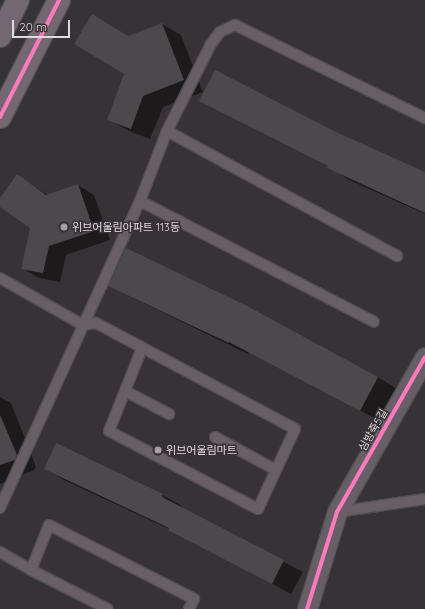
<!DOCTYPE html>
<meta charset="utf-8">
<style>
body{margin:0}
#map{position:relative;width:425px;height:609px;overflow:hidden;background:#373235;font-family:Quicksand,"Noto Sans KR",sans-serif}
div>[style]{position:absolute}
.shadow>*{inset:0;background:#0007}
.building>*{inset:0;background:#4c484b}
.roads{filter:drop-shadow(1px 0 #514e50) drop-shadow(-1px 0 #514e50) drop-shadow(0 1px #514e50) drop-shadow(0 -1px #514e50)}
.lane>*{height:10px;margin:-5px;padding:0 5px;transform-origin:5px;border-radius:5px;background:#685e66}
.street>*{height:19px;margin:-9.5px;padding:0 9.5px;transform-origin:9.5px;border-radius:9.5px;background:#685e66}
.secondary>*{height:22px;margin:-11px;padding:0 11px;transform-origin:11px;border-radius:11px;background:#736871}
.cycleway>*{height:4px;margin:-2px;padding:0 2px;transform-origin:2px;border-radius:2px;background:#fd7abc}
.dots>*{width:11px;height:11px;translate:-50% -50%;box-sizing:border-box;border:2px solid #383136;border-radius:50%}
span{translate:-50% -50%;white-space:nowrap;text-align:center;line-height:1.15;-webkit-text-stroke:3px #383136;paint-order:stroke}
.poi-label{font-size:11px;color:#dfdbde}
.left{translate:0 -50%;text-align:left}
.street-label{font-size:11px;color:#dfdbde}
.scale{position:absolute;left:12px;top:20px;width:58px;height:18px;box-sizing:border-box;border:2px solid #dfdbde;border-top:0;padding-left:5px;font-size:12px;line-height:14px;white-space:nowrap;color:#dfdbde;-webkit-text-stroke:3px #383136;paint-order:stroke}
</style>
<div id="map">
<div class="shadow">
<i style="clip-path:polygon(162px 24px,181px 35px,203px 92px,163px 107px,150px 139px,127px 130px,108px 119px,126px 74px,128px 37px)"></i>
<i style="clip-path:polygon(201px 101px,333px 131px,425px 173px,425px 214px,347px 179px,329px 166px)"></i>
<i style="clip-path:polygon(17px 176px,48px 195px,78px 185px,94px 195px,110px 240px,66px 255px,60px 282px,39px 278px,22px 268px,31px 228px,0 205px,0 200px)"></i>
<i style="clip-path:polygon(110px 285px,378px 377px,397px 389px,380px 421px,249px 352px,248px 354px,129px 296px)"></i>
<i style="clip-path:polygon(0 397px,11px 403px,36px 467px,34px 470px,0 484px)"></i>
<i style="clip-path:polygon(56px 445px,163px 495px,182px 506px,181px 508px,303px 572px,291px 594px,169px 529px,64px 480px,45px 468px)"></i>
</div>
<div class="building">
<i style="clip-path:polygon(92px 14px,128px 36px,162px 23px,184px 80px,143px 96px,131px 129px,107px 120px,124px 74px,74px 44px)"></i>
<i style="clip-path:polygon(215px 70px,334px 131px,425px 172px,425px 213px,327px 168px,328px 166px,199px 101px)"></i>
<i style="clip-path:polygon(17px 174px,46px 195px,78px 184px,94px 231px,49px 246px,43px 273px,21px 269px,30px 228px,0 207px,0 198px)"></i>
<i style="clip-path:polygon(126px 248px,247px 306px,378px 377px,360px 411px,229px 342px,229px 343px,108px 286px)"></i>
<i style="clip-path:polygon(0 415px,17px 455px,15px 460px,0 465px)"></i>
<i style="clip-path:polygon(56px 443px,163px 494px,162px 497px,284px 560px,272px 584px,168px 530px,169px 528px,44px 469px)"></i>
</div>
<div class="roads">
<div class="lane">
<i style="left:167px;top:131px;width:262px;rotate:28.5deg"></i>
<i style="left:140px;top:201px;width:263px;rotate:27.3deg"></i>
<i style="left:0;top:278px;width:95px;rotate:29.5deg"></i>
<i style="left:83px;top:325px;width:13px;rotate:-9deg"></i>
<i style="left:96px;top:323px;width:225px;rotate:28deg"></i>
<i style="left:295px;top:429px;width:88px;rotate:114.8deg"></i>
<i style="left:258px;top:509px;width:168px;rotate:-152.4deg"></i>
<i style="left:109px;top:431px;width:89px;rotate:-68.3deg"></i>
<i style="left:125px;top:391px;width:50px;rotate:27.6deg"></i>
<i style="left:215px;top:437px;width:69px;rotate:28.4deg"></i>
<i style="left:0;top:508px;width:337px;rotate:-65.5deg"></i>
<i style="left:140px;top:201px;width:75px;rotate:-68.9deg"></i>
<i style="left:167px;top:131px;width:97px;rotate:-63.2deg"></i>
<i style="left:211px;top:44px;width:15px;rotate:-53deg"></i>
<i style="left:220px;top:32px;width:17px;rotate:-25deg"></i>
<i style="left:235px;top:25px;width:212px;rotate:26.1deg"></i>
<i style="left:337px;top:512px;width:89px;rotate:-8.4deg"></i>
<i style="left:0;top:552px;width:36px;rotate:30deg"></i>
<i style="left:31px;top:570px;width:86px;rotate:26.9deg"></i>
<i style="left:31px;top:570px;width:48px;rotate:-68.2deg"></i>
<i style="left:49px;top:525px;width:163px;rotate:27deg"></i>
<i style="left:194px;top:599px;width:11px;rotate:117deg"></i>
</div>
<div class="street">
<i style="left:307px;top:609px;width:102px;rotate:-72.8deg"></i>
<i style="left:337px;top:512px;width:178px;rotate:-60.4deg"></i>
</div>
<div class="secondary">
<i style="left:0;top:36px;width:40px;rotate:-63.4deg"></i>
<i style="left:0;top:117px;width:131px;rotate:-63.2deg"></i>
</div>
</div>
<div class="cycleway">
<i style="left:0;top:117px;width:131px;rotate:-63.2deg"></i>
<i style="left:307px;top:609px;width:102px;rotate:-72.8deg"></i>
<i style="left:337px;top:512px;width:178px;rotate:-60.4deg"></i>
</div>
<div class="dots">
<i style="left:64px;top:227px;background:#a4a0a3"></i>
<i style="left:158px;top:450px;background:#a4a0a3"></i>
</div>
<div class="poi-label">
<span class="left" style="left:72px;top:227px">위브어울림아파트 113동</span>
<span class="left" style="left:166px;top:450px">위브어울림마트</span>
</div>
<div class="street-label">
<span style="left:373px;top:430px;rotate:-60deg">심방죽5길</span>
</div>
<div class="scale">20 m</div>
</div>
